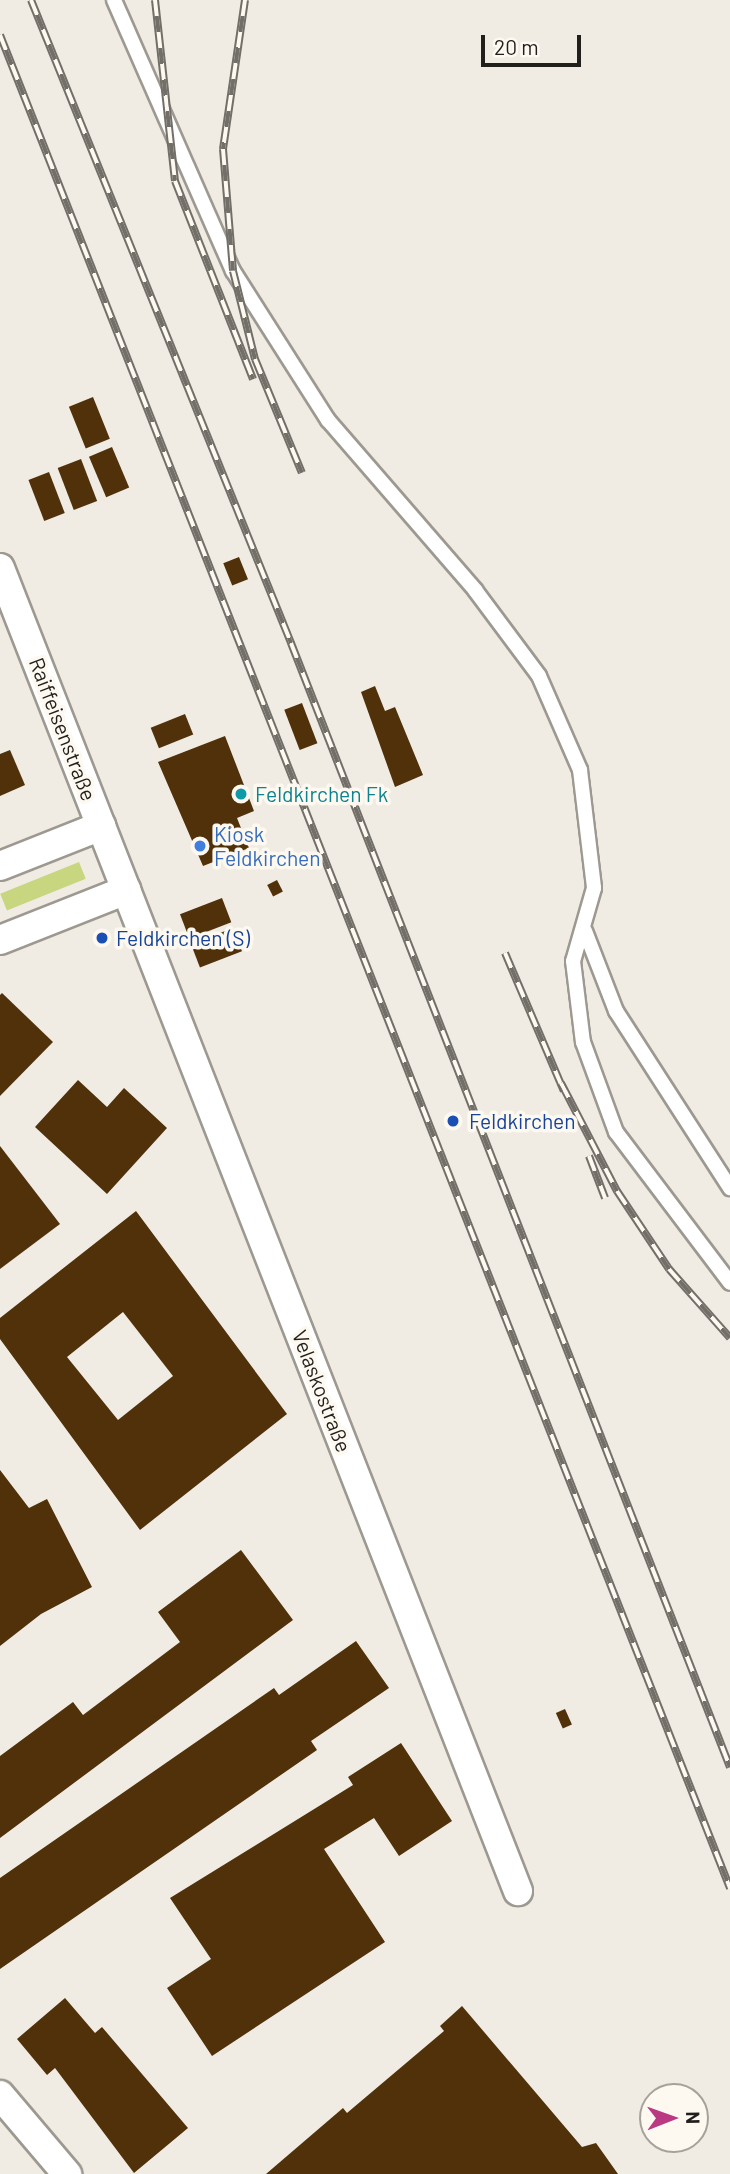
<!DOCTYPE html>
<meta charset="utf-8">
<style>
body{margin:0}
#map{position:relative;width:730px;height:2174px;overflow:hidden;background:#f0ece3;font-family:Barlow,sans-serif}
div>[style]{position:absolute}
.green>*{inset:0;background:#c8d67f;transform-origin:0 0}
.building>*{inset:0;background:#50310a;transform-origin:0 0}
.roads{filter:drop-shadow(2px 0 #9d9991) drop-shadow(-2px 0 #9d9991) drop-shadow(0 2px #9d9991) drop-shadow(0 -2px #9d9991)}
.service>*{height:14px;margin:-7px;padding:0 7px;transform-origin:7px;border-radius:7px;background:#fff}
.minor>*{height:28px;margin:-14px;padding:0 14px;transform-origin:14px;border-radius:14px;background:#fff}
.rail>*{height:8px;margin-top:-4px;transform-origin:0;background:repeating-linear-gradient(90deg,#fdf9f1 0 16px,#726f69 0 32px);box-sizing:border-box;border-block:2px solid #726f69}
.dots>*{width:19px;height:19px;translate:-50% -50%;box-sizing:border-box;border:4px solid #fdf9f1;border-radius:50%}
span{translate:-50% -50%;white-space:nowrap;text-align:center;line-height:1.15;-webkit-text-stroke:7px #fdf9f1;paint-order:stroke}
.street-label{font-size:21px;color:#211f1c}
.culture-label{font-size:21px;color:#0d838f}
.left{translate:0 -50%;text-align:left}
.shop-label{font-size:21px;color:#366cbe}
.transit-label{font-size:21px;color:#164399}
.north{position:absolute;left:639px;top:2083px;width:70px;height:70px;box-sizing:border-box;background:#fdf9f1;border:2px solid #a5a29c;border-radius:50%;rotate:89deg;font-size:19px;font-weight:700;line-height:28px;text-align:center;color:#211f1c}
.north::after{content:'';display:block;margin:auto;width:24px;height:32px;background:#ba3983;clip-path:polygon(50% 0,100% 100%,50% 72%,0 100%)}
.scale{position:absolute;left:481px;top:35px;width:100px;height:32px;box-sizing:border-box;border:4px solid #211f1c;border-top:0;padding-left:9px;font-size:21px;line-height:24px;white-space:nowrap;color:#211f1c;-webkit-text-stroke:5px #fdf9f1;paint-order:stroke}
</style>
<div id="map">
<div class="green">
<i style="left:79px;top:862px;width:18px;height:85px;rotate:68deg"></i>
</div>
<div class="building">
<i style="left:93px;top:397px;width:45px;height:26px;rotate:68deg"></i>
<i style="left:112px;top:447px;width:44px;height:25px;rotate:67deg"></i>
<i style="left:81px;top:459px;width:45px;height:25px;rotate:69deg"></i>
<i style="left:49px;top:472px;width:44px;height:22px;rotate:69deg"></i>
<i style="left:239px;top:557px;width:24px;height:17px;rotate:68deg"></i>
<i style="clip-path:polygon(375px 686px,385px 711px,395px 707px,423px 775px,395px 787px,361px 692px)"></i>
<i style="left:302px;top:703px;width:43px;height:19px;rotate:69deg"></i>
<i style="left:185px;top:714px;width:22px;height:37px;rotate:68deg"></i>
<i style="clip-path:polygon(225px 736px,254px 811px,237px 818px,249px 848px,203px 866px,158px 762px)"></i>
<i style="clip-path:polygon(10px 750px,25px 785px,0 796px,0 754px)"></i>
<i style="left:277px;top:880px;width:13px;height:11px;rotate:63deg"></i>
<i style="left:222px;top:898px;width:26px;height:45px;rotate:69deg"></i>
<i style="left:233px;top:928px;width:25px;height:45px;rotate:69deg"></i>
<i style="clip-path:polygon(2px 993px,53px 1042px,0 1096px,0 995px)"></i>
<i style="clip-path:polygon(78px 1080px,107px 1107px,124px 1088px,167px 1128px,107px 1194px,35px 1127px)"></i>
<i style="clip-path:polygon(0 1146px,60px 1224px,0 1269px)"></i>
<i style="clip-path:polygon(evenodd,136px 1211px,287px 1414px,140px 1530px,0 1339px,0 1318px,136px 1211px,123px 1312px,173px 1376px,118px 1420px,67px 1357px,123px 1312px)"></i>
<i style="clip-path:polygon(0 1470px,29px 1508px,47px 1499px,92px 1587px,41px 1614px,0 1646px)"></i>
<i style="clip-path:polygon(241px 1550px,293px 1620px,0 1838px,0 1756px,73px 1702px,83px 1715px,180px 1642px,158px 1612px)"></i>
<i style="clip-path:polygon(356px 1641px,389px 1688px,311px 1741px,317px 1750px,0 1969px,0 1878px,274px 1688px,279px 1695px)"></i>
<i style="left:565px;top:1709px;width:17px;height:10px;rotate:66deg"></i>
<i style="clip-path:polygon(401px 1743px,452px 1821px,399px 1856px,374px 1818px,324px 1849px,385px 1942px,212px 2056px,167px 1988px,211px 1959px,170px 1898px,353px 1785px,348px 1777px)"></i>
<i style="clip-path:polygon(65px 1998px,95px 2033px,102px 2027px,188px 2128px,134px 2173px,55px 2068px,47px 2075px,17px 2039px)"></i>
<i style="clip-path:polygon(462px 2006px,582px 2147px,596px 2143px,618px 2174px,266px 2174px,343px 2108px,347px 2113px,444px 2031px,440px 2026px)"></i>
</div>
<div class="roads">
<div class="service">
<i style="left:114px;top:0;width:296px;rotate:66.3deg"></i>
<i style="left:233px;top:271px;width:177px;rotate:57.5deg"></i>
<i style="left:328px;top:420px;width:225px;rotate:49.1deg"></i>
<i style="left:475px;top:590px;width:107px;rotate:53.3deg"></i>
<i style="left:539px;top:676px;width:103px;rotate:66.4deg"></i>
<i style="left:580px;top:770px;width:119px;rotate:83.2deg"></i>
<i style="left:594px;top:888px;width:76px;rotate:106deg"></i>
<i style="left:573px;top:961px;width:82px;rotate:83deg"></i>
<i style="left:583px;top:1042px;width:96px;rotate:69.9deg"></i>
<i style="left:616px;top:1132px;width:189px;rotate:52.9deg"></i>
<i style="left:585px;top:931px;width:86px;rotate:68.8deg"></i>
<i style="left:616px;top:1011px;width:211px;rotate:57.2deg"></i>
</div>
<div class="minor">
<i style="left:0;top:568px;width:1421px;rotate:68.62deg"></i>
<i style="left:0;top:866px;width:109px;rotate:-21.6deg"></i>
<i style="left:0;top:940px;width:136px;rotate:-21.6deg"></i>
<i style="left:0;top:2095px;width:104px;rotate:49.7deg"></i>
</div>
</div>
<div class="rail">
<i style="left:31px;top:0;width:694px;rotate:67.98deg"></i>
<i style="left:291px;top:643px;width:1207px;rotate:68.67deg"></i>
<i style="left:155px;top:0;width:182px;rotate:83.7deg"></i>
<i style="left:175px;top:181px;width:213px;rotate:68.5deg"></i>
<i style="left:245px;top:0;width:151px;rotate:98.4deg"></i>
<i style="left:223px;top:149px;width:122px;rotate:85.3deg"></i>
<i style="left:233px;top:271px;width:91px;rotate:76deg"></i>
<i style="left:255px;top:359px;width:123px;rotate:67.6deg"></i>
<i style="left:0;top:35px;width:1992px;rotate:68.5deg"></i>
<i style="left:505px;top:953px;width:150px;rotate:66.9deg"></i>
<i style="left:561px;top:1083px;width:122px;rotate:62.6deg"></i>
<i style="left:617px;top:1191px;width:94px;rotate:56.3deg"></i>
<i style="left:669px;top:1269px;width:92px;rotate:48.5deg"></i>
<i style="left:589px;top:1156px;width:45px;rotate:69.1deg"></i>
</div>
<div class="dots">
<i style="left:241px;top:794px;background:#0f9aa8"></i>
<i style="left:200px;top:846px;background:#3f7fe0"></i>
<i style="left:102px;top:938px;background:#1a4fb4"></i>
<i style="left:453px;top:1121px;background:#1a4fb4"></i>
</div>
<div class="street-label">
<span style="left:63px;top:729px;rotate:69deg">Raiffeisenstraße</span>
<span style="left:322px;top:1391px;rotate:69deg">Velaskostraße</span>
</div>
<div class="culture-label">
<span class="left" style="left:255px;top:794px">Feldkirchen Fk</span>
</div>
<div class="shop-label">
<span class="left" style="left:214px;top:846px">Kiosk<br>Feldkirchen</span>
</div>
<div class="transit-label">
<span class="left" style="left:116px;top:938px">Feldkirchen (S)</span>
<span class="left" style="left:469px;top:1121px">Feldkirchen</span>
</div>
<div class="north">N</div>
<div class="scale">20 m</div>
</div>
